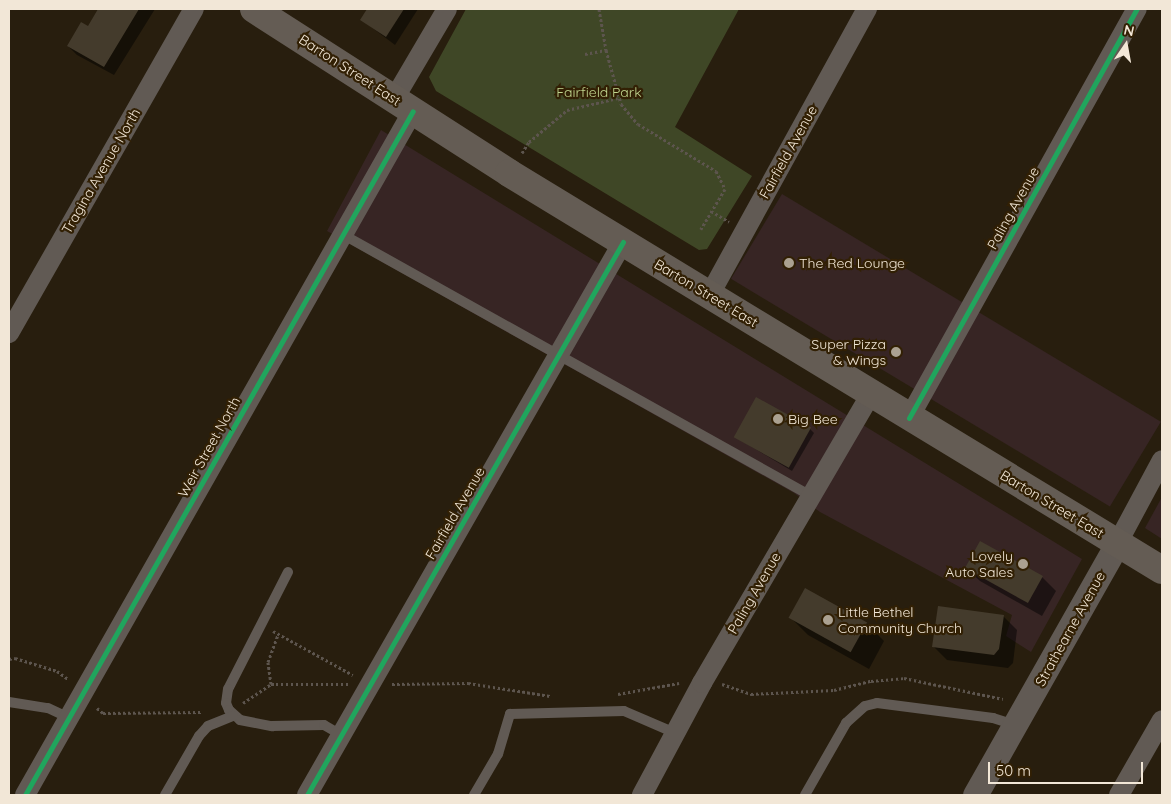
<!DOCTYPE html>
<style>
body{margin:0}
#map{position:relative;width:1171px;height:804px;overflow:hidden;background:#281e0e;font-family:Quicksand,sans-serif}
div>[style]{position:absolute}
.commercial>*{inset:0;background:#372524;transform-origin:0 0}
.green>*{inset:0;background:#3f4726}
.shadow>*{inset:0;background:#0007}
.building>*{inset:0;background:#443b2c;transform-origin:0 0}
.path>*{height:3px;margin-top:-1.5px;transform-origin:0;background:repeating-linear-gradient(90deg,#5d554e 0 2.5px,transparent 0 5px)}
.service>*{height:10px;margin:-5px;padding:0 5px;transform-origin:5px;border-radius:5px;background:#615a54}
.minor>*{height:20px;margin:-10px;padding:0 10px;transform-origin:10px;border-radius:10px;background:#615a54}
.tertiary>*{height:25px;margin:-12.5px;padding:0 12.5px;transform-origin:12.5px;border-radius:12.5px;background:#615a54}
.secondary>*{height:28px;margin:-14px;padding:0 14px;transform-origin:14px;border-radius:14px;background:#645c54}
.cycleway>*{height:5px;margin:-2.5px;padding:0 2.5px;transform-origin:2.5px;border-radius:2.5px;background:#20a55d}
.dots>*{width:14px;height:14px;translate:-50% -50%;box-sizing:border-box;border:2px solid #322004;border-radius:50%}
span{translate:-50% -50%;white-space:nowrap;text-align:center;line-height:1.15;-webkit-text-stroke:4.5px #322004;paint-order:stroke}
.street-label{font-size:14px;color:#f2e7d7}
.park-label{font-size:14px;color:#c1d690}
.poi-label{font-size:14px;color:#f2e7d7}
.left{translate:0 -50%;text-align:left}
.right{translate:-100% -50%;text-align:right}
.frame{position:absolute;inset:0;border:10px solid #f2e7d7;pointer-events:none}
.north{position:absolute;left:1101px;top:20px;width:50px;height:50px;-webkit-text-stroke:4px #322004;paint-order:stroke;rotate:12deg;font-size:14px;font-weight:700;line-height:20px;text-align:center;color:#f2e7d7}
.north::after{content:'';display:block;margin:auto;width:18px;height:22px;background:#f2e7d7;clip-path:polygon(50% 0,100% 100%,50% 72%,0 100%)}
.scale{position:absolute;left:988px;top:762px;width:155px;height:22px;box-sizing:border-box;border:2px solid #f2e7d7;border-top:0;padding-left:6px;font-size:15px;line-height:18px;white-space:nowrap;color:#f2e7d7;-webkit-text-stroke:4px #322004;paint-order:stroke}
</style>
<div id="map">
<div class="commercial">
<i style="clip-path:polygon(381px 130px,1082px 559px,1031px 652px,1006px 636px,1012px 615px,820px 512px,794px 493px,327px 231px)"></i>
<i style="left:782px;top:194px;width:442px;height:99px;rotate:31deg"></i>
<i style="clip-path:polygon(1162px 497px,1162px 539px,1145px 528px)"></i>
</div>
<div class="green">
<i style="clip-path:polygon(466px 9px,739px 9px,675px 127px,752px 176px,707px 249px,699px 250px,436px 91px,429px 77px)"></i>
</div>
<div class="shadow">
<i style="clip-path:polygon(99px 9px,155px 9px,114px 75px,77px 55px,68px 46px,88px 28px)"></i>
<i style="clip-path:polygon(369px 9px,418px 9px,395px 45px,362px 20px)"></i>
<i style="clip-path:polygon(810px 429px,814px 433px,792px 471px,735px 437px)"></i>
<i style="clip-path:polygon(966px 568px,1042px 577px,1056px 591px,1042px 616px,980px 581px)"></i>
<i style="clip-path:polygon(805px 589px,866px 623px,884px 641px,869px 669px,808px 635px,790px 617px)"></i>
<i style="clip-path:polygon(1003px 616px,1017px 630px,1013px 663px,1008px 668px,947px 660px,934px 647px)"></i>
</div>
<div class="building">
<i style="clip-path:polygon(98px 9px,139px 9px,104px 67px,67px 46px,81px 22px,88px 26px)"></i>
<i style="clip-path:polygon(367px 9px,404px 9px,386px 37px,360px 20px)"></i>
<i style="left:756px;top:397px;width:63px;height:46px;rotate:29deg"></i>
<i style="left:980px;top:541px;width:72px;height:31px;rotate:29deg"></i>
<i style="left:805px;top:588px;width:71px;height:34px;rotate:29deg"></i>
<i style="clip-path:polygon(938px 606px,1004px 615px,999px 649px,994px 655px,932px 647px)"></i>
</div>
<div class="path">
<i style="left:599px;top:9px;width:42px;rotate:80.3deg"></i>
<i style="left:606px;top:50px;width:56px;rotate:74.5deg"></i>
<i style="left:621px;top:104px;width:26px;rotate:50deg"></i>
<i style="left:638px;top:124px;width:91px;rotate:31.1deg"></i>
<i style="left:716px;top:171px;width:20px;rotate:63deg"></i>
<i style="left:725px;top:189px;width:47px;rotate:121deg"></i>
<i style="left:585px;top:54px;width:21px;rotate:-11deg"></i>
<i style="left:522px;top:153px;width:13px;rotate:-58deg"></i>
<i style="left:529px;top:142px;width:50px;rotate:-40.1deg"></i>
<i style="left:567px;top:110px;width:52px;rotate:-13.2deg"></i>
<i style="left:711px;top:211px;width:21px;rotate:31deg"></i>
<i style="left:273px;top:631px;width:91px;rotate:28.8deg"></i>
<i style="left:9px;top:659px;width:6px;rotate:-9deg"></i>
<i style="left:15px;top:658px;width:44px;rotate:17.2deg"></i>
<i style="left:57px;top:671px;width:14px;rotate:36deg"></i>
<i style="left:271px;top:684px;width:22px;rotate:-98deg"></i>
<i style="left:268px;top:662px;width:30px;rotate:-70deg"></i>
<i style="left:392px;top:684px;width:76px;rotate:-0.8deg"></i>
<i style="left:468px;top:683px;width:83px;rotate:9deg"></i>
<i style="left:722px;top:684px;width:31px;rotate:19deg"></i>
<i style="left:751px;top:694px;width:83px;rotate:-2.8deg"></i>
<i style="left:834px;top:690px;width:38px;rotate:-14deg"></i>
<i style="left:871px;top:681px;width:33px;rotate:-5deg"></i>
<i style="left:904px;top:678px;width:101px;rotate:12deg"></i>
<i style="left:618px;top:694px;width:62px;rotate:-10.2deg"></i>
<i style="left:243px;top:703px;width:34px;rotate:-34deg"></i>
<i style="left:271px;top:684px;width:77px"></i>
<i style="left:97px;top:708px;width:8px;rotate:40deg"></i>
<i style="left:103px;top:713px;width:98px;rotate:-0.6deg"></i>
</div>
<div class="service">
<i style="left:342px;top:234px;width:537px;rotate:29.19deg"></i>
<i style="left:288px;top:572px;width:131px;rotate:117.1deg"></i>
<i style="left:228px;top:689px;width:14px;rotate:98deg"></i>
<i style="left:226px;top:703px;width:8px;rotate:67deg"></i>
<i style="left:229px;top:710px;width:15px;rotate:42deg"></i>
<i style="left:240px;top:720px;width:33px;rotate:11deg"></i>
<i style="left:272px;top:726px;width:52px;rotate:-1.1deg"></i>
<i style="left:324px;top:725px;width:20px;rotate:30deg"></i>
<i style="left:9px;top:702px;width:39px;rotate:9deg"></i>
<i style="left:48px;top:708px;width:23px;rotate:25deg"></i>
<i style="left:165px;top:795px;width:68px;rotate:-60deg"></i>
<i style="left:199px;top:736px;width:13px;rotate:-48deg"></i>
<i style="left:208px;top:726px;width:27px;rotate:-22deg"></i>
<i style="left:474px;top:795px;width:48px;rotate:-59.7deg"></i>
<i style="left:498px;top:754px;width:42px;rotate:-73.3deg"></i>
<i style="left:510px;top:714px;width:114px;rotate:-1.5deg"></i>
<i style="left:624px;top:711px;width:56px;rotate:23.3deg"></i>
<i style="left:805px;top:795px;width:83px;rotate:-60.3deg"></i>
<i style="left:846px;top:723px;width:25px;rotate:-42deg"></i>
<i style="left:865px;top:706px;width:12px;rotate:-14deg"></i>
<i style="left:877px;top:703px;width:117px;rotate:7.4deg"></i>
<i style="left:993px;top:718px;width:23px;rotate:18deg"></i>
</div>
<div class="minor">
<i style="left:394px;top:99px;width:104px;rotate:-59.5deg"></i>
<i style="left:709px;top:296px;width:328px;rotate:-61.2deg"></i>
<i style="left:9px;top:333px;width:373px;rotate:-60.3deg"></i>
<i style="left:909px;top:418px;width:468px;rotate:-60.9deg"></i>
<i style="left:1117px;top:544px;width:95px;rotate:-61.8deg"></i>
<i style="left:25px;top:795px;width:786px;rotate:-60.44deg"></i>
<i style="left:307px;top:795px;width:637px;rotate:-60.26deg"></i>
<i style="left:642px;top:795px;width:127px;rotate:-61.8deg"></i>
<i style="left:702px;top:683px;width:335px;rotate:-59.7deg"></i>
<i style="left:1119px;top:795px;width:86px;rotate:-60.2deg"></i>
</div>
<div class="tertiary">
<i style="left:975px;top:795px;width:288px;rotate:-60.5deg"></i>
</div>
<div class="secondary">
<i style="left:254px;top:9px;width:303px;rotate:32.7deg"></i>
<i style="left:509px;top:173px;width:764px;rotate:31.3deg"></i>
</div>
<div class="cycleway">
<i style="left:909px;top:418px;width:468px;rotate:-60.9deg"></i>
<i style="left:25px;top:795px;width:786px;rotate:-60.44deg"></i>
<i style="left:307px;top:795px;width:637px;rotate:-60.26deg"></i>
</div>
<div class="dots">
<i style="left:789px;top:263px;background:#aba191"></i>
<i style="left:896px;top:352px;background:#aba191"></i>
<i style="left:778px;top:419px;background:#aba191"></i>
<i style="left:1023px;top:564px;background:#aba191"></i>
<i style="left:828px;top:620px;background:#aba191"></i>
</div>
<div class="street-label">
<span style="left:350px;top:70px;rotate:33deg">Barton Street East</span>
<span style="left:788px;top:152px;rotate:-61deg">Fairfield Avenue</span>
<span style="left:101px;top:171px;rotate:-60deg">Tragina Avenue North</span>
<span style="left:1013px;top:208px;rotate:-61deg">Paling Avenue</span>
<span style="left:706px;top:293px;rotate:31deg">Barton Street East</span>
<span style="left:209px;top:447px;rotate:-61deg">Weir Street North</span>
<span style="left:1052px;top:504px;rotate:31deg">Barton Street East</span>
<span style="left:455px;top:513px;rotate:-60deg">Fairfield Avenue</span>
<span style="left:754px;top:593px;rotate:-60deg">Paling Avenue</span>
<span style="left:1070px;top:629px;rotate:-61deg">Strathearne Avenue</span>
</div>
<div class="park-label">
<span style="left:599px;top:92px">Fairfield Park</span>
</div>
<div class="poi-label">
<span class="left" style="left:799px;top:263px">The Red Lounge</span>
<span class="right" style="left:886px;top:352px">Super Pizza<br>&amp; Wings</span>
<span class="left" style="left:788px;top:419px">Big Bee</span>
<span class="right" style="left:1013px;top:564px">Lovely<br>Auto Sales</span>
<span class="left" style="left:838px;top:620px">Little Bethel<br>Community Church</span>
</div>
<div class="frame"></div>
<div class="north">N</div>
<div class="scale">50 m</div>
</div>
